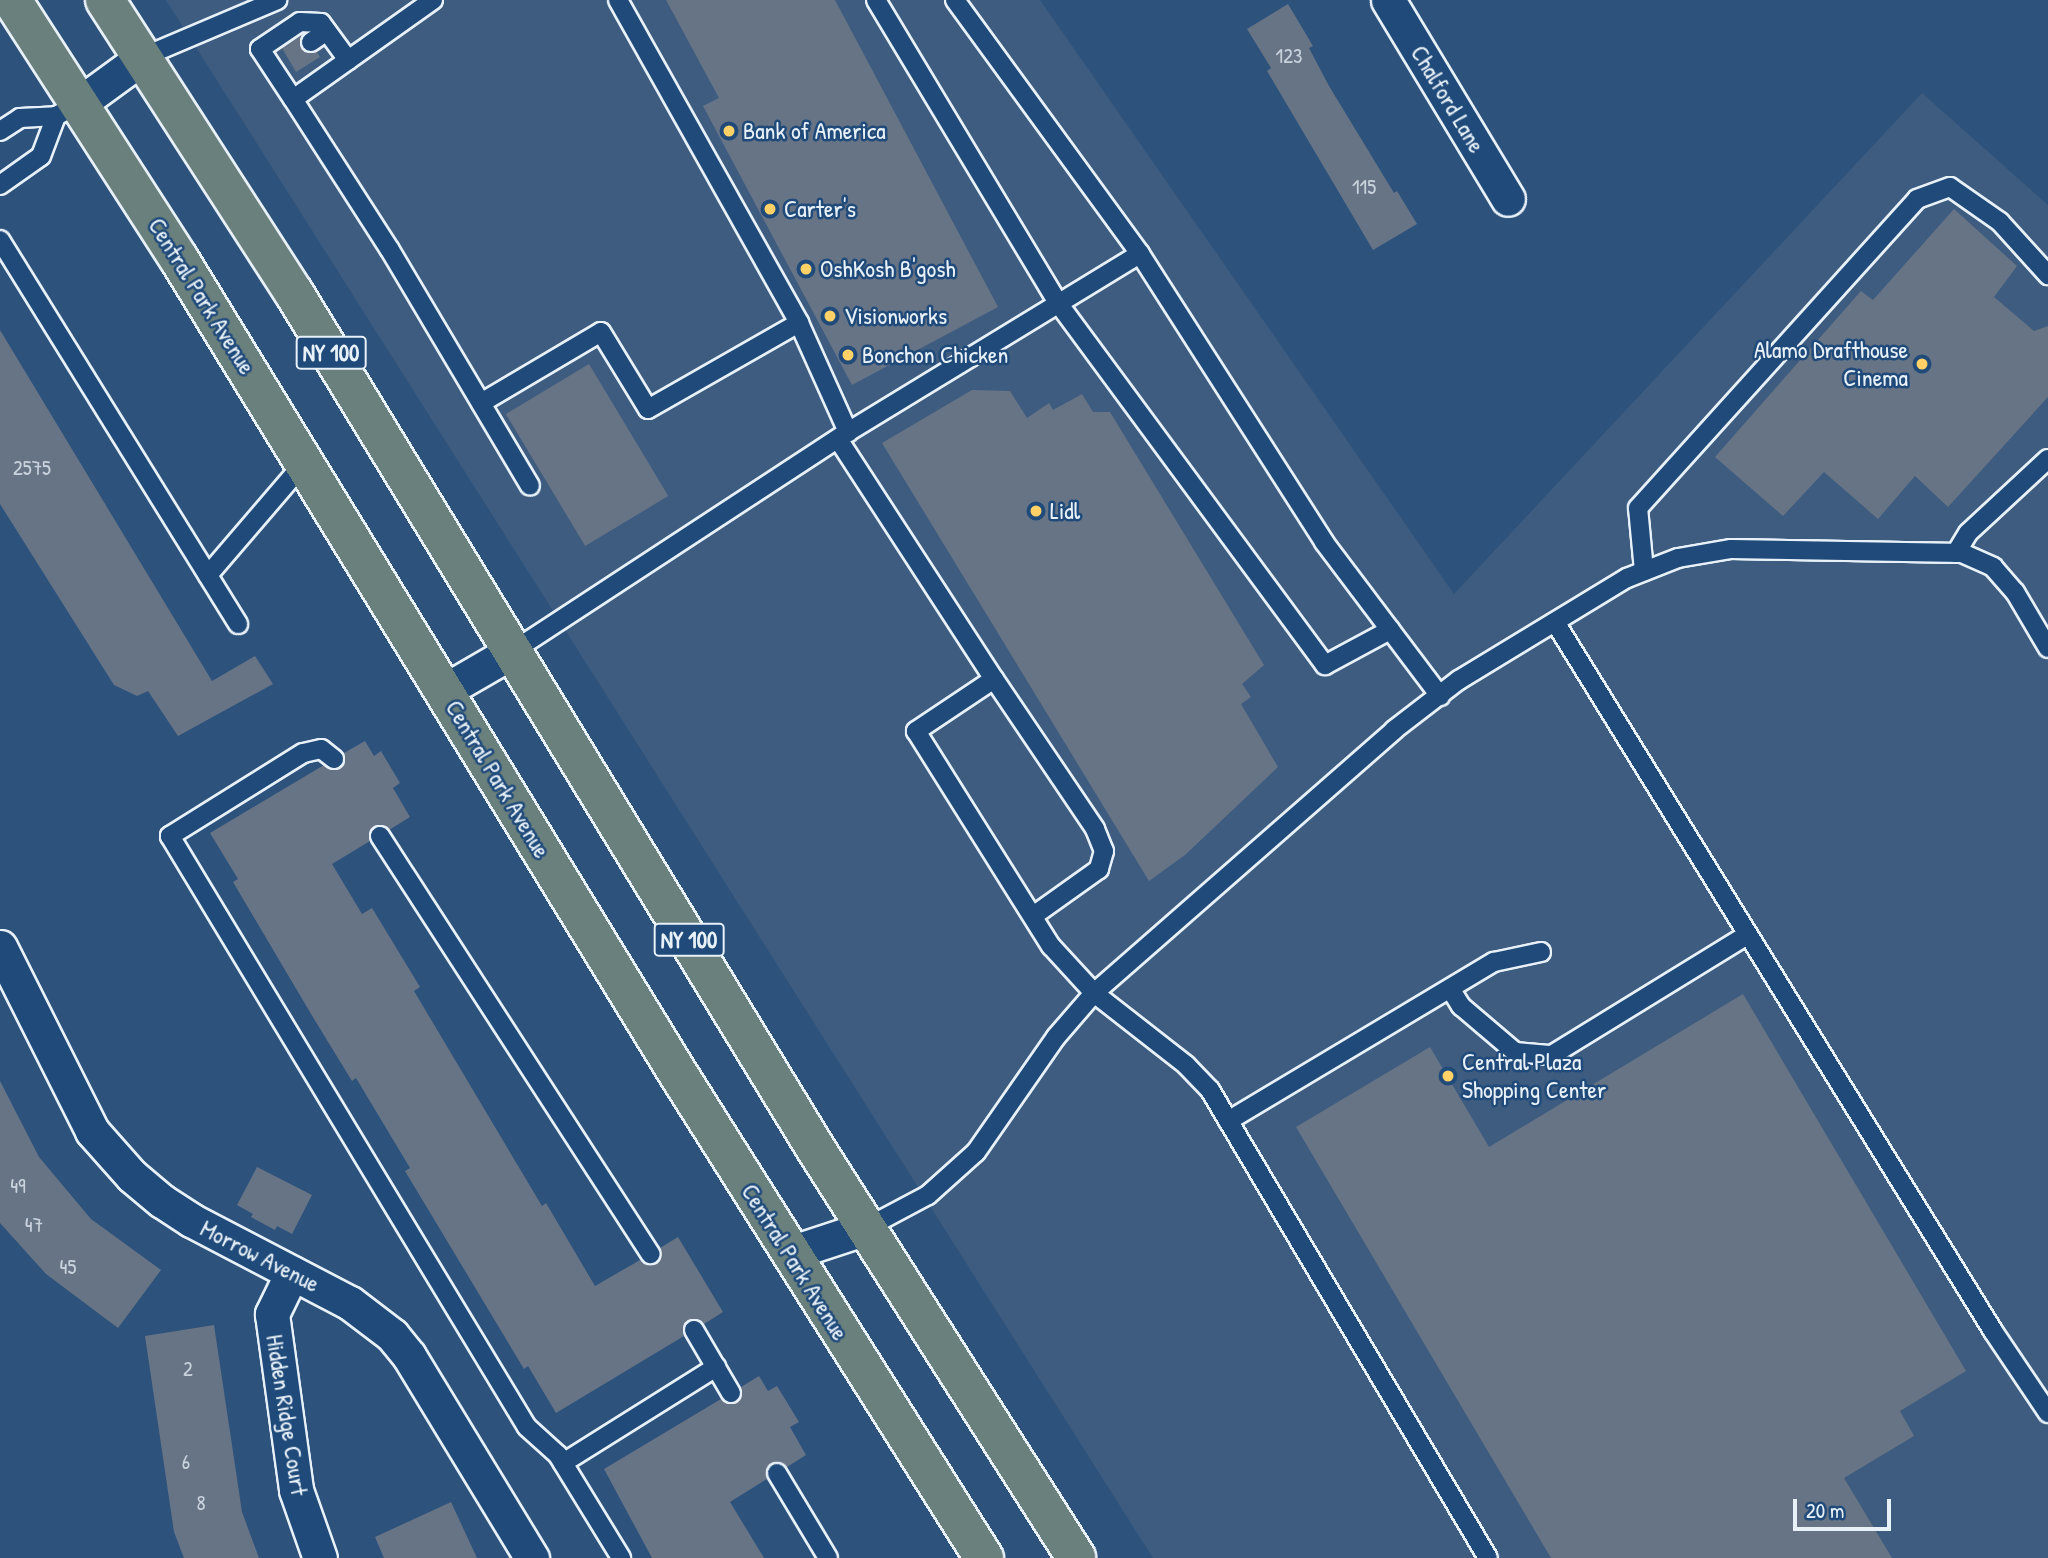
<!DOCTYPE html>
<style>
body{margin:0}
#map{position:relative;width:2048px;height:1558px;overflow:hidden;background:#2d527c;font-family:"Patrick Hand",sans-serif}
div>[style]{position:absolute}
.built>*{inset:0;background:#3e5c7f}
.building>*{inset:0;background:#677486;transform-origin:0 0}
.roads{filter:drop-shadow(2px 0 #e8f1f8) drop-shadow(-2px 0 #e8f1f8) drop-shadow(0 2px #e8f1f8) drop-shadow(0 -2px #e8f1f8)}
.service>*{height:18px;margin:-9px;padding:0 9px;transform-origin:9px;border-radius:9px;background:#1f4a7a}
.minor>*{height:33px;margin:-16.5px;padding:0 16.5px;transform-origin:16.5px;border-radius:16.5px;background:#1f4a7a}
.primary>*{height:38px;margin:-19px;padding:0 19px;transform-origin:19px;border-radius:19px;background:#6a807d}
.dots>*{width:19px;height:19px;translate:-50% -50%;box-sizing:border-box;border:4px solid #1f4a7a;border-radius:50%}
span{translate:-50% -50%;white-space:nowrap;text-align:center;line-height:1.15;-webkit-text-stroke:5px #1f4a7a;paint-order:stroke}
.number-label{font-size:21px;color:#c8d2dc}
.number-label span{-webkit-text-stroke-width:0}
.shield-label span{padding:2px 5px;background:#1f4a7a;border:2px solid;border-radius:5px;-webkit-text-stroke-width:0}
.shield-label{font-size:23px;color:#e8f1f8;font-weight:700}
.street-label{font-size:24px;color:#e8f1f8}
.poi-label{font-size:24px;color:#e8f1f8}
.left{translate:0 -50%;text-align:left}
.right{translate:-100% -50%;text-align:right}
.scale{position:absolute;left:1793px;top:1499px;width:98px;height:32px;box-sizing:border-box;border:4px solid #e8f1f8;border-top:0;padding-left:9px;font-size:21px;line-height:24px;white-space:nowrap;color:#e8f1f8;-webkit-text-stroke:5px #1f4a7a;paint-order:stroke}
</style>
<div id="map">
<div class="built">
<i style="clip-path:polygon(166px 0,1040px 0,1454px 594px,1922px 93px,2048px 205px,2048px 1558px,1153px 1558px)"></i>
</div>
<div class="building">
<i style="clip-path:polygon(666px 0,835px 0,998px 307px,852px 385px,703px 106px,719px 98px)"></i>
<i style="clip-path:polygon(1288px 4px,1313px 46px,1309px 48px,1329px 86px,1394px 193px,1397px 191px,1417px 224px,1373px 250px,1267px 71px,1271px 68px,1247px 29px)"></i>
<i style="clip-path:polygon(304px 34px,300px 42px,302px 49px,311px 53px,317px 52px,320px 57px,296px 72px,282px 48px)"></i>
<i style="clip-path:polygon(1954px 209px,2017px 266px,1994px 297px,2034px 331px,2048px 326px,2048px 397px,1948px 507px,1915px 476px,1878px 519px,1824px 472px,1783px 516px,1715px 457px,1861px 291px,1873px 300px)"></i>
<i style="clip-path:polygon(0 330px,212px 681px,255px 656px,273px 684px,178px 736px,148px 691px,137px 696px,114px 685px,0 504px)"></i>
<i style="left:589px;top:364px;width:154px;height:97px;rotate:59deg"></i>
<i style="clip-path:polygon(972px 390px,1010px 391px,1027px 418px,1049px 403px,1053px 410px,1082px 394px,1093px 412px,1110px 412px,1264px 665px,1242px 684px,1251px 697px,1241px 704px,1278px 767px,1185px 855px,1149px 881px,882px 443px)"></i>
<i style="clip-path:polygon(365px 741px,374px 756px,381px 751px,400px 783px,393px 788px,410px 817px,389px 830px,385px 826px,374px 826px,370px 831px,370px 841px,332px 864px,362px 914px,372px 908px,420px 987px,414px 991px,542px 1206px,546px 1203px,595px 1286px,640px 1260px,645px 1264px,656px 1264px,660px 1259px,660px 1248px,678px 1237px,723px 1312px,704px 1324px,695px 1319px,688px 1321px,683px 1329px,684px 1336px,556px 1413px,528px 1366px,524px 1369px,405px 1171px,410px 1168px,356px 1078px,352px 1081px,311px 1014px,233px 882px,238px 879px,210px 833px,324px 765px,332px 770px,339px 769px,345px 761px,344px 753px)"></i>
<i style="clip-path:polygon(1743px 994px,1966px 1371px,1900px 1411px,1914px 1436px,1844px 1478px,1892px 1558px,1551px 1558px,1296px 1127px,1430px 1047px,1489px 1147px)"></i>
<i style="clip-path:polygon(0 1081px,39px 1157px,91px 1219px,161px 1270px,118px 1328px,46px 1274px,0 1223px)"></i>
<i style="clip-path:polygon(257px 1167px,312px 1195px,292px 1234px,277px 1226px,275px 1230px,251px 1217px,253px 1214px,237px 1205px)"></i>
<i style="clip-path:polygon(214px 1325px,242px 1512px,259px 1558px,184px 1558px,174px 1532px,145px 1336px)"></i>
<i style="clip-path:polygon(759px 1376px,768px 1391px,777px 1386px,799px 1422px,790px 1427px,806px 1455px,787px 1467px,782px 1463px,772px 1463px,767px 1468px,767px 1479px,730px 1502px,764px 1558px,652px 1558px,604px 1469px,721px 1399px,726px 1403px,736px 1403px,741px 1398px,741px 1387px)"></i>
<i style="clip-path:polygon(451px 1502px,477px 1558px,384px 1558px,375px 1537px)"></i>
</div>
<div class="roads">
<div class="service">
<i style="left:433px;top:0;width:171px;rotate:144.7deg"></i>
<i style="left:293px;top:99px;width:179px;rotate:57.3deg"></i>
<i style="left:390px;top:250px;width:274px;rotate:59.3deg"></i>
<i style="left:618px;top:0;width:370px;rotate:60.7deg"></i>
<i style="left:799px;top:323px;width:120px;rotate:65.8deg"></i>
<i style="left:876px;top:0;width:353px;rotate:59deg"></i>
<i style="left:1058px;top:303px;width:450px;rotate:53.6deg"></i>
<i style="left:1325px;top:665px;width:74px;rotate:-28.3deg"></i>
<i style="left:955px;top:0;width:314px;rotate:53.9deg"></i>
<i style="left:311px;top:42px;width:19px;rotate:-35deg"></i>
<i style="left:143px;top:57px;width:146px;rotate:-23deg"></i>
<i style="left:293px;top:99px;width:60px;rotate:-123.4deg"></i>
<i style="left:260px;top:49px;width:48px;rotate:-34deg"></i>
<i style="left:300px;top:22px;width:21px;rotate:3deg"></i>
<i style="left:321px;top:23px;width:46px;rotate:53.9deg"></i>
<i style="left:0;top:131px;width:24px;rotate:-33deg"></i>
<i style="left:20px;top:118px;width:36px;rotate:-3deg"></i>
<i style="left:56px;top:116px;width:10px;rotate:-29deg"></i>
<i style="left:0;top:185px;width:50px;rotate:-35.3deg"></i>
<i style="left:41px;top:156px;width:43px;rotate:-69.4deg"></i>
<i style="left:0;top:240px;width:452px;rotate:58.2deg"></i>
<i style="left:481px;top:403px;width:139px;rotate:-30.6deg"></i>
<i style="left:601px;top:332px;width:90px;rotate:58.6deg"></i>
<i style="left:648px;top:409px;width:174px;rotate:-29.7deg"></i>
<i style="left:838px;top:439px;width:286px;rotate:57deg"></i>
<i style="left:994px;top:679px;width:94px;rotate:146.3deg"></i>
<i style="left:916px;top:731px;width:254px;rotate:57.9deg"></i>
<i style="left:1051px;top:946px;width:64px;rotate:47.5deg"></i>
<i style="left:1094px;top:993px;width:117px;rotate:38deg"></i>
<i style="left:1186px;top:1065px;width:35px;rotate:46deg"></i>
<i style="left:1210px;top:1090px;width:544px;rotate:59.29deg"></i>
<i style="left:1956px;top:553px;width:23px;rotate:-59deg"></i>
<i style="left:1968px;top:533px;width:109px;rotate:-42.8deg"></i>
<i style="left:1644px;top:571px;width:63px;rotate:-95.4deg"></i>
<i style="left:1638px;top:508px;width:416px;rotate:-47.9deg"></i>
<i style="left:1917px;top:199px;width:35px;rotate:-20deg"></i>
<i style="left:1950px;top:187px;width:61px;rotate:35deg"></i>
<i style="left:2000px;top:222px;width:72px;rotate:47.8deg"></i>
<i style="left:208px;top:575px;width:149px;rotate:-49.4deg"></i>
<i style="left:1555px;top:622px;width:833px;rotate:58.29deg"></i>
<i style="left:1993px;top:1331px;width:99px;rotate:56.1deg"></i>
<i style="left:513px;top:651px;width:400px;rotate:-33.2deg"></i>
<i style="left:848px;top:432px;width:342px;rotate:-31.4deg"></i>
<i style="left:1140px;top:254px;width:342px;rotate:57.4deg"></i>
<i style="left:1324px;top:542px;width:193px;rotate:53deg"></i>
<i style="left:994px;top:679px;width:181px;rotate:56deg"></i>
<i style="left:1095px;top:829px;width:24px;rotate:68deg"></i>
<i style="left:1104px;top:851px;width:19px;rotate:106deg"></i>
<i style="left:1099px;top:869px;width:81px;rotate:144.5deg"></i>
<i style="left:334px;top:759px;width:16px;rotate:-142deg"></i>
<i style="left:321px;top:749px;width:18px;rotate:167deg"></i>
<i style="left:303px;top:753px;width:157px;rotate:148deg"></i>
<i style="left:170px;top:836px;width:690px;rotate:58.87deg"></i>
<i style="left:527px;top:1427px;width:42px;rotate:42.1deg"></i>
<i style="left:558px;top:1455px;width:121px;rotate:58.5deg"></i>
<i style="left:380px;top:836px;width:498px;rotate:57.1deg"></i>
<i style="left:1451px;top:990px;width:19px;rotate:58deg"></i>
<i style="left:1461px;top:1006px;width:71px;rotate:40.4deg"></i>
<i style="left:1515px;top:1052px;width:37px;rotate:5deg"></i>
<i style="left:1552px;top:1055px;width:229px;rotate:-31.6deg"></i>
<i style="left:1228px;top:1121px;width:310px;rotate:-30.9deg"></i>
<i style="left:1494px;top:962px;width:48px;rotate:-12deg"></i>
<i style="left:866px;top:1228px;width:70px;rotate:-28deg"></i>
<i style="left:928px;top:1195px;width:64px;rotate:-41.9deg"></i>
<i style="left:976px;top:1152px;width:140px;rotate:-55.2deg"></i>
<i style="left:1056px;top:1037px;width:58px;rotate:-49.2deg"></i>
<i style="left:1094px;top:993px;width:399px;rotate:-41.2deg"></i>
<i style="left:1394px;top:730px;width:82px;rotate:-37.6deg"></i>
<i style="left:1459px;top:680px;width:197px;rotate:-31.3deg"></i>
<i style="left:1627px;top:578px;width:55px;rotate:-21.4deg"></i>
<i style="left:1678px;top:558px;width:54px;rotate:-9.6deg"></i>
<i style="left:1731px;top:549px;width:231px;rotate:1deg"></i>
<i style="left:1962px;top:553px;width:34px;rotate:24deg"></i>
<i style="left:1993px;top:567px;width:33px;rotate:49deg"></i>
<i style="left:2015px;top:592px;width:65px;rotate:59.5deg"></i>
<i style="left:694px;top:1330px;width:73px;rotate:59.6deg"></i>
<i style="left:563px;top:1463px;width:181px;rotate:-32.1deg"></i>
<i style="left:777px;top:1473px;width:99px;rotate:59deg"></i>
</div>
<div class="minor">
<i style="left:1388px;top:0;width:232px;rotate:58.9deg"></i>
<i style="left:80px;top:103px;width:78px;rotate:-36.1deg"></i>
<i style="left:444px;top:691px;width:80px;rotate:-30.1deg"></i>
<i style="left:0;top:947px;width:206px;rotate:63.4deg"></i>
<i style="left:92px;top:1131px;width:60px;rotate:48.4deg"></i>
<i style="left:132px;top:1176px;width:39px;rotate:40deg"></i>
<i style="left:162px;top:1201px;width:35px;rotate:33deg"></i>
<i style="left:191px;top:1220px;width:179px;rotate:27.6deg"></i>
<i style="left:350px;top:1303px;width:53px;rotate:37.3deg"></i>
<i style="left:392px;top:1335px;width:27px;rotate:51deg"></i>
<i style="left:409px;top:1356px;width:237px;rotate:58.7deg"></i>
<i style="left:790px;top:1253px;width:80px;rotate:-18.2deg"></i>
<i style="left:292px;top:1273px;width:46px;rotate:116deg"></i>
<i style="left:272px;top:1314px;width:178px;rotate:82.2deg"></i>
<i style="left:296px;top:1490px;width:72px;rotate:70.6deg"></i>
</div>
<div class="primary">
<i style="left:12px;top:0;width:308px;rotate:57.2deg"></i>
<i style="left:179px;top:259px;width:953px;rotate:58.51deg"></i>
<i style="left:677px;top:1072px;width:575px;rotate:57.72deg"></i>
<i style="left:105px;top:0;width:349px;rotate:57.2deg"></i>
<i style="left:294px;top:293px;width:999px;rotate:58.63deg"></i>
<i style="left:814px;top:1146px;width:488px;rotate:57.5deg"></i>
</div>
</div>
<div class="dots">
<i style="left:729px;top:131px;background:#ffd166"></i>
<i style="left:770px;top:209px;background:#ffd166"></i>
<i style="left:806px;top:269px;background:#ffd166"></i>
<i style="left:830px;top:316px;background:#ffd166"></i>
<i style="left:848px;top:355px;background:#ffd166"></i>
<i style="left:1922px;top:364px;background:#ffd166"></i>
<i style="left:1036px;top:511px;background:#ffd166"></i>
<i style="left:1448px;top:1076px;background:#ffd166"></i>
</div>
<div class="number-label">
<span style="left:1289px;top:56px">123</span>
<span style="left:1364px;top:187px">115</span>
<span style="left:32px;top:468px">2575</span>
<span style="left:18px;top:1186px">49</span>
<span style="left:34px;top:1225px">47</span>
<span style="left:68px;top:1267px">45</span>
<span style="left:188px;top:1369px">2</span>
<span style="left:186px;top:1462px">6</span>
<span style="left:201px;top:1503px">8</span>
</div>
<div class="shield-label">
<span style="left:331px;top:353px">NY 100</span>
<span style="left:689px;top:940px">NY 100</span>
</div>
<div class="street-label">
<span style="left:1448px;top:99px;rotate:59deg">Chalford Lane</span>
<span style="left:202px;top:296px;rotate:58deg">Central Park Avenue</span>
<span style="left:498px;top:779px;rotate:59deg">Central Park Avenue</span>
<span style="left:260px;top:1256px;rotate:27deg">Morrow Avenue</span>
<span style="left:795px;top:1262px;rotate:58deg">Central Park Avenue</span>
<span style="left:287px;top:1415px;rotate:81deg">Hidden Ridge Court</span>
</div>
<div class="poi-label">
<span class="left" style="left:743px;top:131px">Bank of America</span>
<span class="left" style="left:784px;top:209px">Carter's</span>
<span class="left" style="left:820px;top:269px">OshKosh B'gosh</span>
<span class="left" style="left:844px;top:316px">Visionworks</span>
<span class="right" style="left:1908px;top:364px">Alamo Drafthouse<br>Cinema</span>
<span class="left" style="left:862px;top:355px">Bonchon Chicken</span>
<span class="left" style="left:1050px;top:511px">Lidl</span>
<span class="left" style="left:1462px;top:1076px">Central Plaza<br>Shopping Center</span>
</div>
<div class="scale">20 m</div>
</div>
